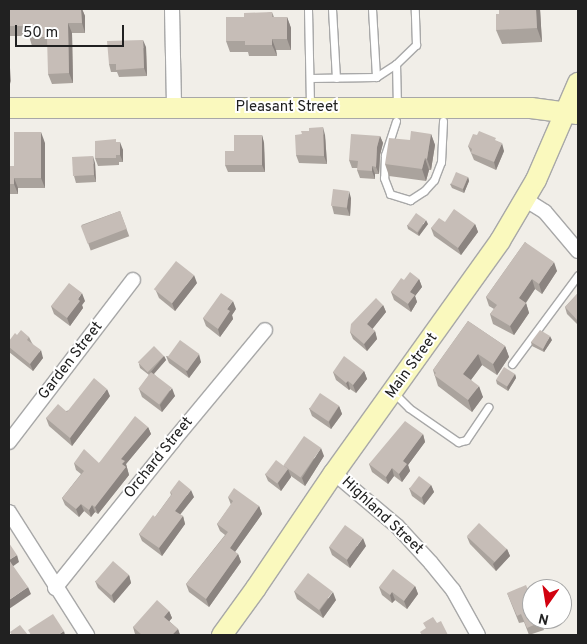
<!DOCTYPE html>
<style>
body{margin:0}
#map{position:relative;width:587px;height:644px;overflow:hidden;background:#f1eee8;font-family:Overpass,sans-serif}
div>[style]{position:absolute}
.roads{filter:drop-shadow(1px 0 #a8a8a8) drop-shadow(-1px 0 #a8a8a8) drop-shadow(0 1px #a8a8a8) drop-shadow(0 -1px #a8a8a8)}
.lane>*{height:7px;margin:-3.5px;padding:0 3.5px;transform-origin:3.5px;border-radius:3.5px;background:#fff}
.street>*{height:14px;margin:-7px;padding:0 7px;transform-origin:7px;border-radius:7px;background:#fff}
.secondary>*{height:20px;margin:-10px;padding:0 10px;transform-origin:10px;border-radius:10px;background:#faf9be}
.wall>*{inset:0;background:#aaa39d;transform-origin:0 0}
.shaded-wall>*{inset:0;background:#8b8480}
.building>*{inset:0;background:#c6bdb7;transform-origin:0 0}
span{translate:-50% -50%;white-space:nowrap;text-align:center;line-height:1.15;-webkit-text-stroke:4px #fff;paint-order:stroke}
.street-label{font-size:15px;color:#212121}
.frame{position:absolute;inset:0;border:10px solid #212121;pointer-events:none}
.north{position:absolute;left:522px;top:579px;width:50px;height:50px;box-sizing:border-box;background:#fff;border:1px solid #a6a6a6;border-radius:50%;rotate:193deg;font-size:14px;font-weight:700;line-height:20px;text-align:center;color:#212121}
.north::after{content:'';display:block;margin:auto;width:18px;height:22px;background:#d2010f;clip-path:polygon(50% 0,100% 100%,50% 72%,0 100%)}
.scale{position:absolute;left:15px;top:25px;width:109px;height:22px;box-sizing:border-box;border:2px solid #212121;border-top:0;padding-left:6px;font-size:15px;line-height:18px;white-space:nowrap;color:#212121;-webkit-text-stroke:4px #fff;paint-order:stroke}
</style>
<div id="map">
<div class="roads">
<div class="lane">
<i style="left:308px;top:9px;width:97px;rotate:88.8deg"></i>
<i style="left:332px;top:9px;width:69px;rotate:86.7deg"></i>
<i style="left:372px;top:9px;width:68px;rotate:86.6deg"></i>
<i style="left:310px;top:78px;width:66px;rotate:-0.9deg"></i>
<i style="left:376px;top:77px;width:24px;rotate:-33deg"></i>
<i style="left:397px;top:107px;width:43px;rotate:-91.3deg"></i>
<i style="left:396px;top:64px;width:28px;rotate:-44deg"></i>
<i style="left:416px;top:45px;width:36px;rotate:-92deg"></i>
<i style="left:396px;top:121px;width:36px;rotate:108deg"></i>
<i style="left:385px;top:155px;width:23px;rotate:92deg"></i>
<i style="left:384px;top:178px;width:17px;rotate:69deg"></i>
<i style="left:390px;top:194px;width:21px;rotate:17deg"></i>
<i style="left:410px;top:200px;width:17px;rotate:-33deg"></i>
<i style="left:424px;top:191px;width:15px;rotate:-48deg"></i>
<i style="left:434px;top:180px;width:19px;rotate:-69deg"></i>
<i style="left:441px;top:162px;width:41px;rotate:-87.2deg"></i>
<i style="left:512px;top:364px;width:111px;rotate:-53.4deg"></i>
<i style="left:394px;top:393px;width:21px;rotate:45deg"></i>
<i style="left:409px;top:408px;width:60px;rotate:34.8deg"></i>
<i style="left:458px;top:442px;width:8px;rotate:-14deg"></i>
<i style="left:466px;top:440px;width:40px;rotate:-56deg"></i>
</div>
<div class="street">
<i style="left:172px;top:9px;width:99px;rotate:88.8deg"></i>
<i style="left:526px;top:200px;width:22px;rotate:32deg"></i>
<i style="left:545px;top:212px;width:51px;rotate:49.8deg"></i>
<i style="left:9px;top:442px;width:204px;rotate:-52.6deg"></i>
<i style="left:334px;top:473px;width:82px;rotate:40.1deg"></i>
<i style="left:397px;top:526px;width:50px;rotate:47.4deg"></i>
<i style="left:431px;top:563px;width:35px;rotate:51deg"></i>
<i style="left:453px;top:590px;width:51px;rotate:60.9deg"></i>
<i style="left:9px;top:512px;width:146px;rotate:57.6deg"></i>
<i style="left:55px;top:588px;width:189px;rotate:-51.2deg"></i>
<i style="left:173px;top:441px;width:144px;rotate:-50.3deg"></i>
</div>
<div class="secondary">
<i style="left:9px;top:108px;width:522px"></i>
<i style="left:531px;top:108px;width:45px;rotate:7.6deg"></i>
<i style="left:222px;top:635px;width:58px;rotate:-54.1deg"></i>
<i style="left:256px;top:588px;width:139px;rotate:-55.9deg"></i>
<i style="left:334px;top:473px;width:285px;rotate:-54.4deg"></i>
<i style="left:500px;top:241px;width:71px;rotate:-59.5deg"></i>
<i style="left:536px;top:180px;width:106px;rotate:-66.6deg"></i>
</div>
</div>
<div class="wall">
<i style="clip-path:polygon(9px 9px,82px 9px,85px 16px,85px 33px,72px 33px,73px 83px,52px 84px,48px 74px,48px 47px,32px 46px,29px 36px,9px 36px)"></i>
<i style="clip-path:polygon(540px 9px,542px 42px,502px 44px,496px 30px,499px 14px)"></i>
<i style="clip-path:polygon(272px 12px,274px 17px,287px 17px,291px 28px,291px 50px,276px 50px,277px 56px,249px 56px,248px 52px,230px 52px,226px 41px,244px 17px)"></i>
<i style="clip-path:polygon(146px 47px,147px 76px,119px 77px,117px 72px,111px 72px,109px 64px)"></i>
<i style="clip-path:polygon(309px 131px,325px 135px,327px 164px,299px 163px,296px 155px,302px 134px)"></i>
<i style="clip-path:polygon(431px 134px,435px 145px,431px 170px,429px 170px,426px 181px,389px 176px,385px 164px,410px 140px)"></i>
<i style="clip-path:polygon(262px 135px,264px 143px,265px 172px,228px 172px,225px 165px,234px 151px)"></i>
<i style="clip-path:polygon(380px 136px,383px 143px,380px 155px,379px 174px,375px 174px,375px 179px,360px 178px,357px 170px,358px 168px,352px 168px,349px 160px)"></i>
<i style="clip-path:polygon(497px 141px,504px 151px,496px 170px,474px 160px,468px 146px)"></i>
<i style="clip-path:polygon(118px 142px,123px 150px,123px 162px,119px 162px,119px 165px,98px 166px,95px 158px)"></i>
<i style="clip-path:polygon(45px 143px,45px 188px,18px 188px,18px 194px,9px 194px,9px 166px,14px 166px)"></i>
<i style="clip-path:polygon(95px 163px,96px 182px,76px 183px,74px 176px)"></i>
<i style="clip-path:polygon(468px 177px,469px 181px,464px 193px,452px 188px,450px 184px)"></i>
<i style="clip-path:polygon(351px 198px,350px 216px,334px 214px,332px 206px)"></i>
<i style="left:120px;top:211px;width:27px;height:41px;rotate:70deg"></i>
<i style="clip-path:polygon(445px 222px,475px 224px,478px 232px,461px 255px,434px 236px,431px 228px)"></i>
<i style="clip-path:polygon(428px 224px,419px 236px,408px 229px,407px 225px)"></i>
<i style="clip-path:polygon(525px 242px,557px 271px,542px 294px,535px 289px,526px 303px,529px 313px,514px 335px,493px 324px,490px 314px,494px 309px,489px 306px,486px 297px)"></i>
<i style="clip-path:polygon(419px 279px,422px 287px,415px 296px,417px 302px,411px 312px,394px 300px,391px 292px,404px 280px)"></i>
<i style="clip-path:polygon(197px 283px,175px 311px,159px 298px,156px 291px)"></i>
<i style="clip-path:polygon(578px 293px,578px 325px,567px 314px,565px 307px)"></i>
<i style="clip-path:polygon(85px 301px,82px 305px,83px 308px,70px 326px,54px 314px,51px 306px)"></i>
<i style="clip-path:polygon(383px 305px,386px 312px,372px 329px,375px 331px,377px 339px,367px 351px,353px 339px,350px 332px)"></i>
<i style="clip-path:polygon(236px 309px,232px 315px,233px 319px,220px 337px,206px 326px,203px 318px)"></i>
<i style="clip-path:polygon(468px 321px,505px 346px,509px 357px,497px 375px,482px 365px,471px 380px,483px 397px,472px 412px,438px 386px,433px 370px)"></i>
<i style="clip-path:polygon(17px 335px,29px 337px,32px 343px,43px 358px,33px 371px,9px 352px,9px 341px)"></i>
<i style="clip-path:polygon(552px 340px,544px 352px,532px 346px,531px 342px)"></i>
<i style="clip-path:polygon(164px 356px,166px 360px,154px 374px,175px 396px,162px 412px,142px 397px,139px 389px,149px 375px,140px 368px,139px 364px)"></i>
<i style="clip-path:polygon(166px 356px,201px 362px,189px 378px,169px 363px)"></i>
<i style="clip-path:polygon(364px 371px,367px 379px,356px 393px,350px 389px,349px 390px,336px 380px,333px 372px)"></i>
<i style="clip-path:polygon(515px 374px,516px 378px,508px 391px,497px 384px,496px 380px)"></i>
<i style="clip-path:polygon(110px 396px,72px 446px,49px 426px,46px 418px)"></i>
<i style="clip-path:polygon(339px 406px,342px 414px,331px 429px,312px 416px,309px 408px)"></i>
<i style="clip-path:polygon(148px 427px,151px 434px,126px 464px,129px 475px,98px 514px,95px 512px,91px 517px,84px 511px,79px 517px,65px 505px,62px 498px,81px 474px,76px 470px,74px 463px,99px 463px)"></i>
<i style="clip-path:polygon(423px 434px,425px 442px,408px 465px,410px 471px,402px 482px,394px 476px,388px 484px,372px 472px,369px 464px)"></i>
<i style="clip-path:polygon(324px 456px,305px 486px,291px 476px,291px 477px,281px 491px,268px 481px,265px 474px,283px 466px)"></i>
<i style="clip-path:polygon(431px 485px,434px 492px,424px 505px,412px 496px,409px 488px)"></i>
<i style="clip-path:polygon(170px 492px,194px 497px,180px 515px,183px 516px,185px 524px,162px 556px,142px 541px,139px 534px,155px 517px,171px 495px)"></i>
<i style="clip-path:polygon(228px 497px,259px 506px,262px 514px,235px 552px,238px 554px,241px 562px,209px 607px,189px 592px,186px 584px,225px 535px,220px 531px,217px 524px,231px 505px)"></i>
<i style="clip-path:polygon(467px 537px,507px 549px,510px 556px,496px 571px,470px 544px)"></i>
<i style="clip-path:polygon(366px 546px,350px 568px,332px 555px,329px 547px)"></i>
<i style="clip-path:polygon(129px 575px,131px 583px,114px 603px,98px 588px,95px 581px)"></i>
<i style="clip-path:polygon(415px 586px,418px 594px,407px 609px,395px 600px,392px 603px,382px 595px,379px 587px)"></i>
<i style="clip-path:polygon(294px 591px,336px 600px,323px 618px,297px 599px)"></i>
<i style="clip-path:polygon(507px 593px,540px 619px,544px 630px,529px 635px,524px 622px,519px 623px)"></i>
<i style="clip-path:polygon(169px 611px,172px 618px,169px 621px,178px 629px,180px 635px,137px 635px,135px 634px,133px 627px)"></i>
</div>
<div class="shaded-wall">
<i style="clip-path:polygon(81px 9px,82px 9px,85px 16px,85px 33px,82px 23px)"></i>
<i style="clip-path:polygon(536px 9px,540px 9px,542px 42px,537px 28px)"></i>
<i style="clip-path:polygon(287px 17px,291px 28px,291px 50px,287px 39px)"></i>
<i style="clip-path:polygon(68px 23px,72px 33px,73px 83px,69px 73px)"></i>
<i style="clip-path:polygon(272px 39px,276px 50px,277px 56px,272px 45px)"></i>
<i style="clip-path:polygon(143px 40px,146px 47px,147px 76px,144px 68px)"></i>
<i style="clip-path:polygon(9px 65px,10px 68px,11px 84px,9px 78px)"></i>
<i style="clip-path:polygon(323px 127px,325px 135px,327px 164px,324px 156px)"></i>
<i style="clip-path:polygon(41px 132px,45px 143px,45px 188px,41px 178px)"></i>
<i style="clip-path:polygon(431px 134px,435px 145px,431px 170px,427px 159px)"></i>
<i style="clip-path:polygon(262px 135px,264px 143px,265px 172px,262px 165px)"></i>
<i style="clip-path:polygon(380px 136px,383px 143px,380px 155px,379px 174px,376px 167px,377px 147px)"></i>
<i style="clip-path:polygon(120px 142px,123px 150px,123px 162px,120px 155px)"></i>
<i style="clip-path:polygon(502px 143px,504px 151px,496px 170px,494px 162px)"></i>
<i style="clip-path:polygon(93px 156px,95px 163px,96px 182px,94px 175px)"></i>
<i style="clip-path:polygon(425px 158px,429px 170px,426px 181px,422px 169px)"></i>
<i style="clip-path:polygon(372px 166px,375px 174px,375px 179px,372px 171px)"></i>
<i style="clip-path:polygon(468px 177px,469px 181px,464px 193px,463px 189px)"></i>
<i style="clip-path:polygon(14px 178px,18px 188px,18px 194px,14px 184px)"></i>
<i style="clip-path:polygon(349px 191px,351px 198px,350px 216px,347px 208px)"></i>
<i style="clip-path:polygon(426px 220px,428px 224px,419px 236px,418px 233px)"></i>
<i style="clip-path:polygon(475px 224px,478px 232px,461px 255px,458px 248px)"></i>
<i style="clip-path:polygon(554px 262px,557px 271px,542px 294px,539px 284px)"></i>
<i style="clip-path:polygon(194px 275px,197px 283px,175px 311px,172px 303px)"></i>
<i style="clip-path:polygon(419px 279px,422px 287px,415px 296px,417px 302px,411px 312px,408px 304px,410px 292px)"></i>
<i style="clip-path:polygon(532px 279px,535px 289px,522px 308px,519px 298px)"></i>
<i style="clip-path:polygon(82px 293px,85px 301px,82px 305px,83px 308px,70px 326px,67px 318px,78px 299px)"></i>
<i style="clip-path:polygon(233px 301px,236px 309px,232px 315px,233px 319px,220px 337px,218px 329px,227px 309px)"></i>
<i style="clip-path:polygon(526px 303px,529px 313px,514px 335px,510px 326px)"></i>
<i style="clip-path:polygon(383px 305px,386px 312px,370px 332px,367px 324px)"></i>
<i style="clip-path:polygon(375px 331px,377px 339px,367px 351px,364px 344px)"></i>
<i style="clip-path:polygon(550px 336px,552px 340px,544px 352px,543px 349px)"></i>
<i style="clip-path:polygon(505px 346px,509px 357px,497px 375px,493px 364px)"></i>
<i style="clip-path:polygon(41px 350px,43px 358px,33px 371px,30px 364px)"></i>
<i style="clip-path:polygon(199px 354px,201px 362px,189px 378px,186px 371px)"></i>
<i style="clip-path:polygon(478px 354px,482px 365px,467px 385px,463px 374px)"></i>
<i style="clip-path:polygon(164px 356px,166px 360px,151px 377px,150px 373px)"></i>
<i style="clip-path:polygon(364px 371px,367px 379px,356px 393px,353px 385px)"></i>
<i style="clip-path:polygon(515px 374px,516px 378px,508px 391px,507px 387px)"></i>
<i style="clip-path:polygon(348px 381px,350px 389px,349px 390px,346px 383px)"></i>
<i style="clip-path:polygon(479px 386px,483px 397px,472px 412px,468px 400px)"></i>
<i style="clip-path:polygon(172px 388px,175px 396px,162px 412px,160px 405px)"></i>
<i style="clip-path:polygon(107px 389px,110px 396px,72px 446px,70px 438px)"></i>
<i style="clip-path:polygon(339px 406px,342px 414px,331px 429px,329px 422px)"></i>
<i style="clip-path:polygon(148px 427px,151px 434px,126px 464px,129px 475px,98px 514px,95px 507px,121px 459px)"></i>
<i style="clip-path:polygon(423px 434px,425px 442px,408px 465px,410px 471px,402px 482px,399px 474px,403px 461px)"></i>
<i style="clip-path:polygon(321px 448px,324px 456px,305px 486px,302px 478px)"></i>
<i style="clip-path:polygon(392px 468px,394px 476px,388px 484px,386px 477px)"></i>
<i style="clip-path:polygon(288px 469px,291px 477px,281px 491px,278px 483px)"></i>
<i style="clip-path:polygon(431px 485px,434px 492px,424px 505px,422px 497px)"></i>
<i style="clip-path:polygon(191px 490px,194px 497px,177px 518px,175px 511px)"></i>
<i style="clip-path:polygon(81px 504px,84px 511px,79px 517px,76px 509px)"></i>
<i style="clip-path:polygon(92px 505px,95px 512px,91px 517px,89px 510px)"></i>
<i style="clip-path:polygon(259px 506px,262px 514px,232px 556px,230px 548px)"></i>
<i style="clip-path:polygon(183px 516px,185px 524px,162px 556px,159px 548px)"></i>
<i style="clip-path:polygon(363px 538px,366px 546px,350px 568px,347px 560px)"></i>
<i style="clip-path:polygon(507px 549px,510px 556px,496px 571px,493px 564px)"></i>
<i style="clip-path:polygon(238px 554px,241px 562px,209px 607px,206px 599px)"></i>
<i style="clip-path:polygon(17px 555px,19px 562px,12px 567px,9px 560px)"></i>
<i style="clip-path:polygon(129px 575px,131px 583px,114px 603px,112px 595px)"></i>
<i style="clip-path:polygon(415px 586px,418px 594px,407px 609px,404px 601px)"></i>
<i style="clip-path:polygon(28px 587px,31px 594px,9px 609px,9px 600px)"></i>
<i style="clip-path:polygon(333px 592px,336px 600px,323px 618px,320px 610px)"></i>
<i style="clip-path:polygon(392px 592px,395px 600px,392px 603px,390px 595px)"></i>
<i style="clip-path:polygon(169px 611px,172px 618px,167px 624px,164px 617px)"></i>
<i style="clip-path:polygon(178px 629px,180px 635px,172px 635px)"></i>
<i style="clip-path:polygon(64px 631px,65px 635px,58px 635px)"></i>
</div>
<div class="building">
<i style="clip-path:polygon(9px 9px,81px 9px,82px 23px,68px 23px,69px 73px,48px 74px,47px 37px,29px 37px,29px 26px,9px 26px)"></i>
<i style="clip-path:polygon(499px 9px,536px 9px,537px 28px,496px 30px,496px 14px,499px 14px)"></i>
<i style="clip-path:polygon(272px 12px,272px 17px,287px 17px,287px 39px,272px 39px,272px 45px,245px 45px,245px 41px,226px 41px,226px 17px,244px 17px,244px 13px)"></i>
<i style="clip-path:polygon(143px 40px,144px 68px,116px 70px,116px 64px,109px 64px,107px 41px)"></i>
<i style="clip-path:polygon(323px 127px,324px 156px,296px 155px,295px 135px,302px 134px,301px 131px,309px 131px,309px 128px)"></i>
<i style="clip-path:polygon(411px 131px,431px 134px,427px 159px,425px 158px,422px 169px,385px 164px,389px 138px,410px 140px)"></i>
<i style="clip-path:polygon(479px 131px,496px 138px,495px 140px,502px 143px,494px 162px,471px 153px,472px 149px,468px 146px,473px 134px,477px 135px)"></i>
<i style="clip-path:polygon(14px 132px,41px 132px,41px 178px,14px 178px,14px 184px,9px 184px,9px 166px,14px 166px)"></i>
<i style="clip-path:polygon(351px 134px,380px 136px,377px 147px,376px 167px,372px 166px,372px 171px,357px 170px,358px 161px,349px 160px)"></i>
<i style="clip-path:polygon(234px 135px,262px 135px,262px 165px,225px 165px,225px 151px,234px 151px)"></i>
<i style="clip-path:polygon(116px 139px,116px 142px,120px 142px,120px 155px,116px 155px,116px 158px,95px 158px,95px 141px)"></i>
<i style="left:93px;top:156px;width:19px;height:21px;rotate:87deg"></i>
<i style="left:456px;top:172px;width:13px;height:13px;rotate:23deg"></i>
<i style="left:333px;top:189px;width:16px;height:17px;rotate:7deg"></i>
<i style="clip-path:polygon(454px 209px,475px 224px,458px 248px,431px 228px,439px 218px,445px 222px)"></i>
<i style="left:120px;top:211px;width:19px;height:42px;rotate:69deg"></i>
<i style="left:416px;top:213px;width:12px;height:15px;rotate:35deg"></i>
<i style="clip-path:polygon(525px 242px,554px 262px,539px 284px,532px 279px,519px 298px,526px 303px,510px 326px,490px 314px,497px 305px,486px 297px)"></i>
<i style="left:176px;top:261px;width:23px;height:36px;rotate:38deg"></i>
<i style="clip-path:polygon(410px 272px,419px 279px,410px 292px,415px 295px,408px 304px,391px 292px,401px 278px,404px 280px)"></i>
<i style="clip-path:polygon(69px 283px,82px 293px,78px 299px,80px 301px,67px 318px,51px 306px)"></i>
<i style="clip-path:polygon(221px 293px,233px 301px,227px 309px,230px 311px,218px 329px,203px 318px)"></i>
<i style="clip-path:polygon(578px 293px,578px 321px,565px 307px)"></i>
<i style="clip-path:polygon(376px 298px,383px 305px,367px 324px,375px 331px,364px 344px,350px 332px,351px 324px)"></i>
<i style="clip-path:polygon(468px 321px,505px 346px,493px 364px,478px 354px,463px 374px,479px 386px,468px 400px,434px 375px,436px 373px,433px 370px)"></i>
<i style="clip-path:polygon(21px 330px,29px 337px,27px 340px,41px 350px,30px 364px,9px 347px,9px 341px,15px 333px,17px 335px)"></i>
<i style="clip-path:polygon(540px 330px,550px 336px,543px 349px,531px 342px)"></i>
<i style="left:180px;top:340px;width:24px;height:21px;rotate:36deg"></i>
<i style="left:154px;top:346px;width:14px;height:23px;rotate:45deg"></i>
<i style="clip-path:polygon(344px 356px,364px 371px,353px 385px,348px 381px,346px 383px,333px 372px)"></i>
<i style="left:504px;top:367px;width:13px;height:15px;rotate:32deg"></i>
<i style="left:151px;top:372px;width:26px;height:21px;rotate:37deg"></i>
<i style="clip-path:polygon(94px 378px,107px 389px,70px 438px,46px 418px,58px 404px,67px 412px)"></i>
<i style="left:320px;top:393px;width:23px;height:19px;rotate:34deg"></i>
<i style="clip-path:polygon(135px 416px,148px 427px,121px 459px,125px 461px,122px 464px,126px 467px,95px 507px,92px 505px,89px 510px,81px 504px,76px 509px,62px 498px,84px 471px,74px 463px,84px 449px,99px 463px)"></i>
<i style="clip-path:polygon(405px 421px,423px 434px,403px 461px,407px 464px,399px 474px,392px 468px,386px 477px,369px 464px)"></i>
<i style="left:304px;top:436px;width:21px;height:36px;rotate:35deg"></i>
<i style="left:276px;top:460px;width:15px;height:18px;rotate:37deg"></i>
<i style="left:419px;top:476px;width:15px;height:16px;rotate:37deg"></i>
<i style="clip-path:polygon(179px 480px,191px 490px,175px 511px,183px 516px,159px 548px,139px 534px,153px 515px,155px 517px,172px 494px,170px 492px)"></i>
<i style="clip-path:polygon(234px 488px,259px 506px,230px 548px,238px 554px,206px 599px,186px 584px,228px 532px,217px 524px,233px 501px,228px 497px)"></i>
<i style="left:479px;top:523px;width:38px;height:18px;rotate:43deg"></i>
<i style="left:345px;top:525px;width:22px;height:27px;rotate:36deg"></i>
<i style="clip-path:polygon(9px 543px,17px 555px,9px 560px,28px 587px,9px 600px)"></i>
<i style="left:113px;top:561px;width:21px;height:27px;rotate:41deg"></i>
<i style="clip-path:polygon(393px 569px,415px 586px,404px 601px,392px 592px,390px 595px,379px 587px)"></i>
<i style="left:308px;top:573px;width:31px;height:23px;rotate:37deg"></i>
<i style="clip-path:polygon(526px 585px,532px 599px,532px 619px,540px 619px,541px 622px,527px 628px,521px 614px,517px 616px,507px 593px)"></i>
<i style="clip-path:polygon(157px 600px,169px 611px,164px 617px,178px 629px,172px 635px,142px 635px,133px 627px)"></i>
<i style="clip-path:polygon(53px 614px,64px 631px,58px 635px,31px 635px,28px 630px)"></i>
<i style="clip-path:polygon(433px 617px,437px 623px,441px 621px,448px 635px,422px 635px,420px 632px,426px 628px,423px 623px)"></i>
<i style="clip-path:polygon(20px 625px,28px 635px,12px 635px,10px 632px)"></i>
</div>
<div class="street-label">
<span style="left:287px;top:108px">Pleasant Street</span>
<span style="left:71px;top:361px;rotate:-52deg">Garden Street</span>
<span style="left:412px;top:366px;rotate:-54deg">Main Street</span>
<span style="left:159px;top:458px;rotate:-51deg">Orchard Street</span>
<span style="left:382px;top:516px;rotate:43deg">Highland Street</span>
</div>
<div class="frame"></div>
<div class="north">N</div>
<div class="scale">50 m</div>
</div>
